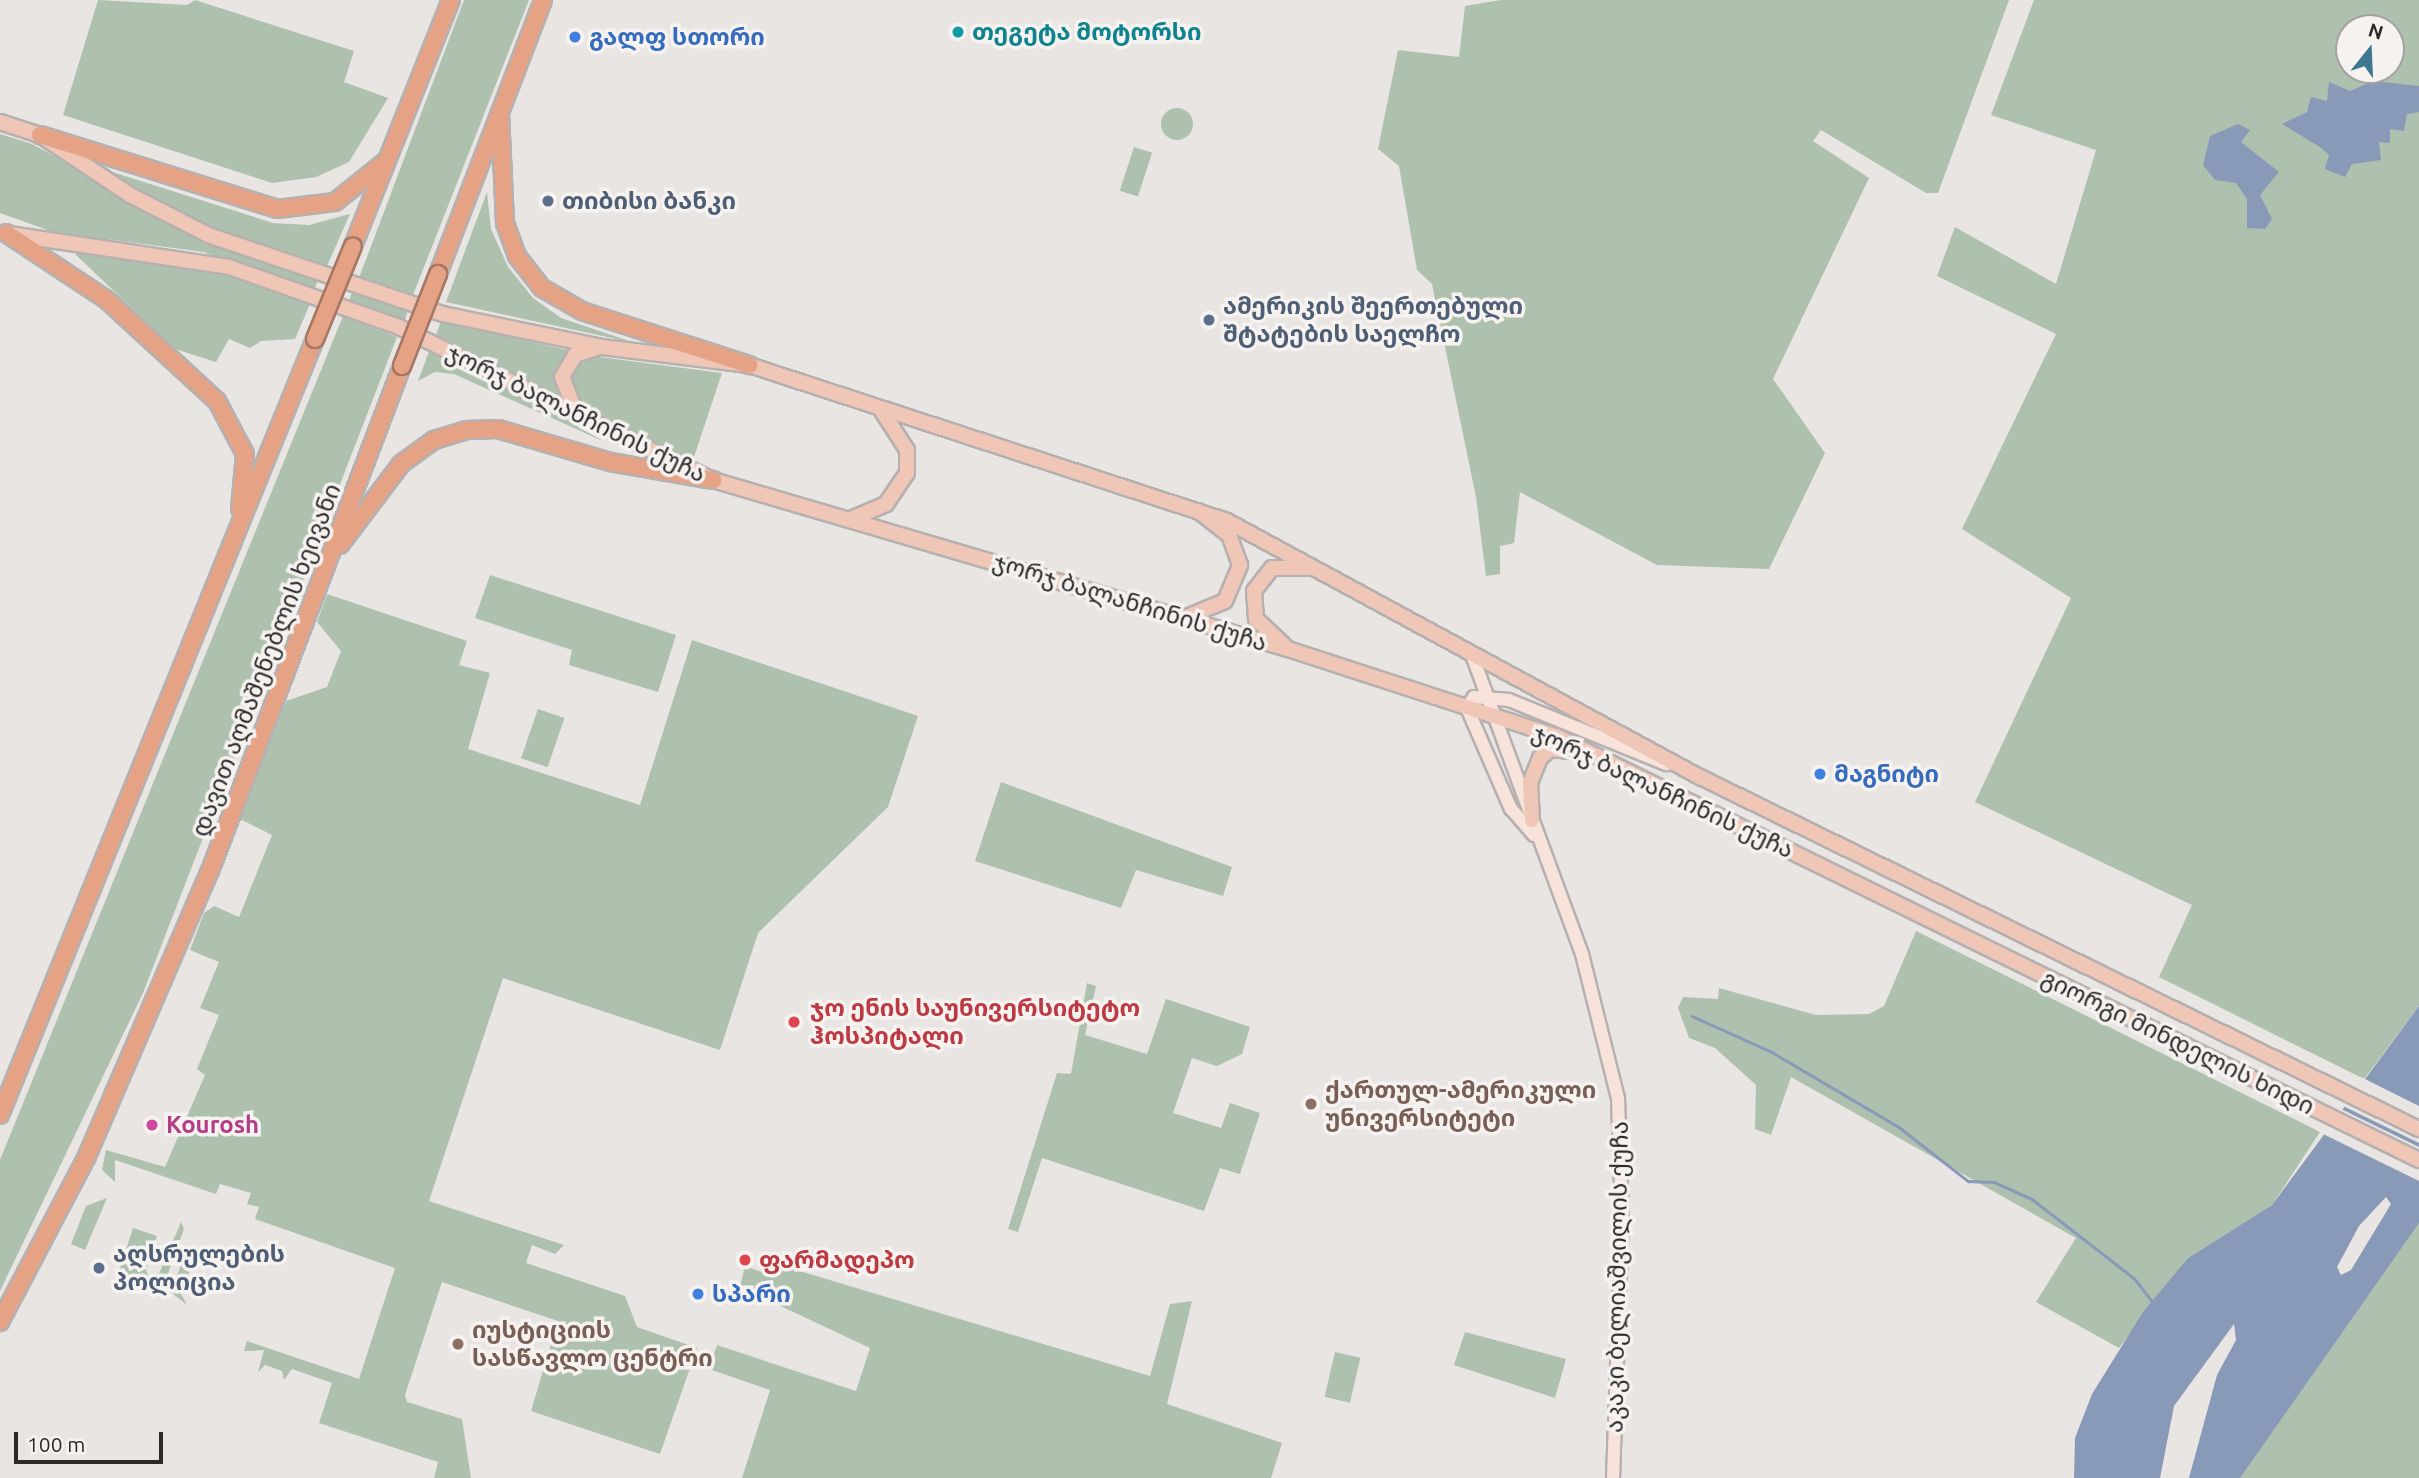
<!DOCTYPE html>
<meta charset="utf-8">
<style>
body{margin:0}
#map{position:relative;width:2419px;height:1478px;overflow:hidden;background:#e8e5e3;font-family:Ubuntu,"Noto Sans Georgian",sans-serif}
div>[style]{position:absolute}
.green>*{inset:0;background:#aec0ae;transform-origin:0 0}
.round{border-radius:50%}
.water>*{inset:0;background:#8999b8}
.pier>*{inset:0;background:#e8e5e3}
.stream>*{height:2.5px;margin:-1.25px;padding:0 1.25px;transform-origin:1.25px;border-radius:1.25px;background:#8999b8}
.roads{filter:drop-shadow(2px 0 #b5b1b0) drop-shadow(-2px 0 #b5b1b0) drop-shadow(0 2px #b5b1b0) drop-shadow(0 -2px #b5b1b0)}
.secondary>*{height:12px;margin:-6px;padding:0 6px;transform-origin:6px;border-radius:6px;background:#f8e3da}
.primary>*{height:14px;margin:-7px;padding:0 7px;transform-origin:7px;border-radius:7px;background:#f0c7b6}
.highway>*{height:16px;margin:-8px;padding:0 8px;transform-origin:8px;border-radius:8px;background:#e6a285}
.bridges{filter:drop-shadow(2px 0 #a57865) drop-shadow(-2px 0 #a57865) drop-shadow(0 2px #a57865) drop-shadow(0 -2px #a57865)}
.highway-bridge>*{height:16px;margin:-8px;padding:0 8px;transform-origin:8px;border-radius:8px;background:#e6a285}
.dots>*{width:19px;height:19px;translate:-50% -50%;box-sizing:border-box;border:4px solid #f5f2f0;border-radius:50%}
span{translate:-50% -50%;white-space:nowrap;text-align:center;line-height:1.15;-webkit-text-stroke:7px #f5f2f0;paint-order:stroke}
.culture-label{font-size:24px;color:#0d838f;font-weight:700}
.left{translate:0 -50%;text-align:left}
.shop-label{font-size:24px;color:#366cbe;font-weight:700}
.service-label{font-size:24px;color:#4e5e75;font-weight:700}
.street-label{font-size:24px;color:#2b2929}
.health-label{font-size:24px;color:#be3a42;font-weight:700}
.education-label{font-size:24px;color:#785e54;font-weight:700}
.hotel-label{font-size:24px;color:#b23c85;font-weight:700}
.north{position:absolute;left:2335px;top:14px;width:70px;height:70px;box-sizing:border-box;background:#f5f2f0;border:2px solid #a4a2a0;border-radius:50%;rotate:18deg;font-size:19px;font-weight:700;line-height:28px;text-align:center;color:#2b2929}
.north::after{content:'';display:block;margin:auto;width:24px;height:32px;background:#3d7790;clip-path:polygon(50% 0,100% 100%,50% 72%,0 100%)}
.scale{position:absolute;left:14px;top:1432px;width:149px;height:32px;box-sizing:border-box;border:4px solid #2b2929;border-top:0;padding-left:9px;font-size:21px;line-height:24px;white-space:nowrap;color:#2b2929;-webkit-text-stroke:5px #f5f2f0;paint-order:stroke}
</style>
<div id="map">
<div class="green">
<i style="clip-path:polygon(98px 0,187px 5px,195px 0,354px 51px,344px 82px,388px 98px,349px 162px,316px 177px,272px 183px,63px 115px)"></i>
<i style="clip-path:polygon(464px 0,529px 0,413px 295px,359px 278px)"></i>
<i style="clip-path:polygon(1501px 0,2009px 0,1938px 193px,1926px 193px,1821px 130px,1813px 141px,1869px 178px,1773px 379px,1825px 453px,1769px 569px,1657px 565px,1520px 492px,1514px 543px,1500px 546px,1500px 574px,1486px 576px,1476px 497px,1432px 284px,1417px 270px,1399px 166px,1378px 149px,1398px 50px,1459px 57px,1465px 6px)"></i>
<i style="clip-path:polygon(evenodd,2034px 0,2419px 0,2419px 1006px,2364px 1079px,2159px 977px,2192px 905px,1975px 802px,2071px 598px,1962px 529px,2056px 334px,1937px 276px,1955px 227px,2056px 284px,2096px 150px,1991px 115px,2034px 0,2349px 28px,2391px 28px,2391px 70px,2349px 70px,2349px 28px)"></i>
<i class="round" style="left:1161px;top:108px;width:32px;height:32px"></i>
<i style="clip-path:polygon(0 134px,32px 144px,208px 240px,318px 280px,314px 290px,203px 252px,53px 232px,0 213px)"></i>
<i style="left:1134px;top:147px;width:19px;height:46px;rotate:18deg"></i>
<i style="clip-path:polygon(106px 170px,273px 223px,309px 225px,350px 214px,327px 266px,219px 233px,169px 210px)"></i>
<i style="clip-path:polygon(487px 192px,491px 229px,508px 267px,533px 298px,561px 318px,635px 343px,446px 302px)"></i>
<i style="clip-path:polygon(111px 253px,198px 266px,310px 304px,295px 339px,261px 341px,250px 348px,229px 339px,216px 362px,175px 349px,75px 254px)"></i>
<i style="left:352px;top:292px;width:59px;height:10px;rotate:19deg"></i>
<i style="clip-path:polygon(343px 316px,397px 337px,143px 993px,0 1291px,0 1160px)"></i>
<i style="clip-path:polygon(441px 321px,567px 350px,560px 396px,436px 335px)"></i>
<i style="clip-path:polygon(431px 346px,488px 375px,605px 442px,454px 374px,435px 372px,418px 381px)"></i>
<i style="clip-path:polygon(592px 356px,722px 373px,692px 463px,579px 403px,567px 379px,576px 362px)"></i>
<i style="clip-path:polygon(490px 575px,676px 635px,658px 692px,569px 665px,572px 650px,475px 618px)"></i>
<i style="clip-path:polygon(327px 594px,467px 641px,459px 665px,490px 673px,468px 749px,640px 805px,692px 640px,918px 716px,888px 807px,758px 933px,720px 1050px,503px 978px,429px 1201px,564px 1245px,555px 1254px,532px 1245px,526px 1263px,625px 1296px,637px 1327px,697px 1348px,660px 1454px,531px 1411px,558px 1321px,442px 1282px,405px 1395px,407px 1402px,462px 1419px,471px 1478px,434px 1478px,438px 1462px,319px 1423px,332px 1383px,292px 1369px,284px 1380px,282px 1371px,265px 1365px,258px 1372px,264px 1350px,244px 1351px,247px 1341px,359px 1379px,395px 1268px,255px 1219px,259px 1207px,247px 1204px,251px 1193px,220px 1184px,216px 1194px,115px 1160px,115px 1182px,102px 1170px,106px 1150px,165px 1167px,205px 1075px,197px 1069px,219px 1015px,200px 1008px,219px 962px,190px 950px,204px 913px,214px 906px,239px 917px,272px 835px,240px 819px,286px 701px,327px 687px,341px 651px,317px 622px)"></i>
<i style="left:538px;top:709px;width:28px;height:52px;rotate:19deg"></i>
<i style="clip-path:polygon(1001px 782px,1232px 867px,1223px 896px,1136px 870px,1121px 908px,975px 861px)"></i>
<i style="clip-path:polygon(1916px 931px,2320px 1132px,2272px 1205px,2188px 1258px,2119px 1348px,2036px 1302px,2076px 1238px,1791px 1077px,1771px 1135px,1755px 1129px,1756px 1085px,1715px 1048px,1689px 1038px,1678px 1008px,1683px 997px,1718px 999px,1719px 988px,1816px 1015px,1869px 1014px,1884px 1006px)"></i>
<i style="clip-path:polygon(1087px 983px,1096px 986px,1085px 1035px,1147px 1054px,1166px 999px,1250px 1027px,1242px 1054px,1217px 1066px,1192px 1058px,1173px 1113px,1221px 1128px,1230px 1103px,1260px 1113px,1240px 1174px,1220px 1168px,1204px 1211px,1042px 1158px,1018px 1232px,1008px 1229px,1057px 1073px,1071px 1074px)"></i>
<i style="clip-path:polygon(107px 1198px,85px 1250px,71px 1244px,86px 1206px)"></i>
<i style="clip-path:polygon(181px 1222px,184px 1229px,162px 1290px,159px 1274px)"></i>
<i style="clip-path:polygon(2419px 1223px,2419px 1478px,2240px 1478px,2260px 1442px)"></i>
<i style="clip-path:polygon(133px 1228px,157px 1236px,146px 1269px,152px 1290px,119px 1272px)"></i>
<i style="clip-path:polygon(187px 1249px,196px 1253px,181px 1294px,187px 1305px,171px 1292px)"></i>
<i style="clip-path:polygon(773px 1263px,1150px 1376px,1170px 1304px,1192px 1301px,1167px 1404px,1282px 1443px,1271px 1478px,742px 1478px,770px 1390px,709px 1369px,717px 1345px,856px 1391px,870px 1348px,740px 1287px,745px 1266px,770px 1275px)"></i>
<i style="clip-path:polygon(1465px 1332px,1566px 1359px,1555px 1398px,1454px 1365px)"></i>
<i style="left:1335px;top:1352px;width:26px;height:46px;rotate:13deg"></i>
</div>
<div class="water">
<i style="clip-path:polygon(2373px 81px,2419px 86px,2419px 112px,2407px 114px,2404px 131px,2390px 129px,2390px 143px,2379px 142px,2381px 160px,2352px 164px,2345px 177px,2325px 169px,2329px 155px,2320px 147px,2282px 124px,2307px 112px,2311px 97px,2327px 101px,2329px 82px,2350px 91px)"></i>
<i style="clip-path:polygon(2238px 124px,2250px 130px,2241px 142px,2279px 172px,2260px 195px,2272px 219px,2265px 229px,2247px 228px,2247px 199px,2236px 183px,2215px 180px,2203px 165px,2210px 136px)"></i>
<i style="clip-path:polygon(evenodd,2419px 1006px,2419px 1223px,2240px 1478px,2189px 1478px,2217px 1375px,2236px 1340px,2234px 1324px,2174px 1406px,2160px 1478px,2074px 1478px,2075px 1438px,2092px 1394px,2143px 1312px,2188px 1258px,2272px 1205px,2419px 1006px,2386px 1197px,2391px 1204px,2351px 1270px,2341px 1275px,2337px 1267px,2359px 1226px,2386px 1197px)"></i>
</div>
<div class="pier">
<i style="clip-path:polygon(2361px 1077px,2419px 1106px,2419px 1143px,2339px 1104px)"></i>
<i style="clip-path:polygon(2337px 1107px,2419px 1147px,2419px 1181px,2317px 1131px)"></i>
</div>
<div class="stream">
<i style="left:1692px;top:1016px;width:88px;rotate:24.2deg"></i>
<i style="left:1772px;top:1052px;width:147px;rotate:30.6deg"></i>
<i style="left:1899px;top:1127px;width:88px;rotate:38deg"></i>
<i style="left:1968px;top:1181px;width:26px;rotate:2deg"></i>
<i style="left:1994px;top:1182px;width:42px;rotate:24.1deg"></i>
<i style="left:2032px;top:1199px;width:129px;rotate:37.8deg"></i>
<i style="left:2134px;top:1278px;width:28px;rotate:52deg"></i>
</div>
<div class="roads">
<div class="secondary">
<i style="left:1472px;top:655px;width:319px;rotate:69.8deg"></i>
<i style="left:1582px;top:954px;width:148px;rotate:76deg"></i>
<i style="left:1618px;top:1098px;width:123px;rotate:88.1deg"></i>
<i style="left:1622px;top:1221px;width:257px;rotate:92deg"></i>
<i style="left:1534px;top:835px;width:35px;rotate:-131deg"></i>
<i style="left:1511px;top:809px;width:110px;rotate:-113.5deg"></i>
<i style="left:1467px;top:708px;width:13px;rotate:-58deg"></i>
<i style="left:1474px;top:697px;width:35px;rotate:5deg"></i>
<i style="left:1509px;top:700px;width:170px;rotate:22.2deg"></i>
</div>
<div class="primary">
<i style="left:0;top:122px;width:42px;rotate:18deg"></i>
<i style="left:40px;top:135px;width:108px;rotate:33.7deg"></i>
<i style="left:130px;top:195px;width:88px;rotate:27.1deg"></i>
<i style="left:208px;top:235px;width:248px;rotate:18.6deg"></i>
<i style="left:443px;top:314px;width:162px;rotate:11.7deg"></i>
<i style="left:602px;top:347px;width:148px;rotate:7deg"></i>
<i style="left:749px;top:365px;width:503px;rotate:18.07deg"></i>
<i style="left:1227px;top:521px;width:533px;rotate:28.44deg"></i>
<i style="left:1696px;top:775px;width:805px;rotate:26.09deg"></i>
<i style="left:9px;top:234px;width:222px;rotate:8.5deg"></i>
<i style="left:229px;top:267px;width:180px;rotate:19.4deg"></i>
<i style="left:399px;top:327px;width:349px;rotate:26deg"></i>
<i style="left:713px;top:480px;width:599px;rotate:16.38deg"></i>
<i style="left:1288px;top:649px;width:282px;rotate:18deg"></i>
<i style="left:1556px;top:736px;width:962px;rotate:26.17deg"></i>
<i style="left:576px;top:413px;width:39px;rotate:-111deg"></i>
<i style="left:562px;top:377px;width:26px;rotate:-59deg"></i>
<i style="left:575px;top:355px;width:23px;rotate:-18deg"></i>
<i style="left:853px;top:518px;width:36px;rotate:-23deg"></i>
<i style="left:886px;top:504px;width:37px;rotate:-56deg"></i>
<i style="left:907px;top:473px;width:23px;rotate:-90deg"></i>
<i style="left:907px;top:450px;width:50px;rotate:-122.7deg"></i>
<i style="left:1184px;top:618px;width:44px;rotate:-22.5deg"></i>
<i style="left:1225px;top:601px;width:39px;rotate:-67deg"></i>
<i style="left:1240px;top:565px;width:32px;rotate:-110deg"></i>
<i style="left:1229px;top:535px;width:39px;rotate:-142deg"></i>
<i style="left:1284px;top:645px;width:38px;rotate:-137deg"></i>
<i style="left:1256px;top:619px;width:28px;rotate:-94deg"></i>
<i style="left:1254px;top:591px;width:29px;rotate:-52deg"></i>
<i style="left:1272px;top:568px;width:39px"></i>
<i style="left:1532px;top:820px;width:37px;rotate:-93deg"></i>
<i style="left:1530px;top:783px;width:27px;rotate:-68deg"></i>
<i style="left:1540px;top:758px;width:13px;rotate:-42deg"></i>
<i style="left:1550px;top:749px;width:30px;rotate:6deg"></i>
</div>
<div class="highway">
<i style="left:500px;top:113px;width:110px;rotate:87.4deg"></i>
<i style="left:505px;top:223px;width:35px;rotate:70deg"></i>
<i style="left:517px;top:256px;width:41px;rotate:52deg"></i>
<i style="left:542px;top:288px;width:46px;rotate:29.9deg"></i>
<i style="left:582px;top:311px;width:176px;rotate:17.9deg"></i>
<i style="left:40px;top:135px;width:248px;rotate:17.3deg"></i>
<i style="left:277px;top:209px;width:58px;rotate:-6.9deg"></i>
<i style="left:335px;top:202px;width:65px;rotate:-38.8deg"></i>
<i style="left:6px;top:233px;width:121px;rotate:33.6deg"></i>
<i style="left:107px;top:300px;width:149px;rotate:42.6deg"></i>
<i style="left:217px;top:401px;width:60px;rotate:62.2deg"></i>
<i style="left:245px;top:454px;width:55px;rotate:95.2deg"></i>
<i style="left:353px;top:246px;width:265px;rotate:-68.3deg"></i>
<i style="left:438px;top:274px;width:293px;rotate:-69deg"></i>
<i style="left:340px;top:545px;width:101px;rotate:-53deg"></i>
<i style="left:401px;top:464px;width:41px;rotate:-36deg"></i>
<i style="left:434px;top:440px;width:34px;rotate:-17deg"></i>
<i style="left:466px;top:430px;width:32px;rotate:-2deg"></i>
<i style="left:498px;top:429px;width:117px;rotate:16.4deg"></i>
<i style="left:610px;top:462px;width:105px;rotate:9.9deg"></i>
<i style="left:0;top:1115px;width:837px;rotate:-67.91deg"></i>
<i style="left:0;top:1322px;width:187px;rotate:-62.3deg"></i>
<i style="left:87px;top:1156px;width:310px;rotate:-66.7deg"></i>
<i style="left:210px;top:871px;width:540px;rotate:-69.18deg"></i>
</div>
</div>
<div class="bridges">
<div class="highway-bridge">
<i style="left:315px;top:339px;width:100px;rotate:-67.8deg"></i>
<i style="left:402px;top:366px;width:99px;rotate:-68.6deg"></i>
</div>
</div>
<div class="dots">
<i style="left:958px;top:32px;background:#0f9aa8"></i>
<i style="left:575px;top:37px;background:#3f7fe0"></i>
<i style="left:548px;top:201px;background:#5c6f8a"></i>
<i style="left:1209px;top:320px;background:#5c6f8a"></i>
<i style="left:1820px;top:774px;background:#3f7fe0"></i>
<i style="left:794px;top:1022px;background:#e0444e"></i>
<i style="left:1311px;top:1104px;background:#8d6e63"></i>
<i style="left:152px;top:1125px;background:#d1479c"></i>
<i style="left:745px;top:1260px;background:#e0444e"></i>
<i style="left:99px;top:1268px;background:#5c6f8a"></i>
<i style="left:698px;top:1294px;background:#3f7fe0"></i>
<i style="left:458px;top:1344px;background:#8d6e63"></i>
</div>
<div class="culture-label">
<span class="left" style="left:972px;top:32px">თეგეტა მოტორსი</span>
</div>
<div class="shop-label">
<span class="left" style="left:589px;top:37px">გალფ სთორი</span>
<span class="left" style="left:1834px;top:774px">მაგნიტი</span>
<span class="left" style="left:712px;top:1294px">სპარი</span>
</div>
<div class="service-label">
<span class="left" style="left:562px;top:201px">თიბისი ბანკი</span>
<span class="left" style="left:1223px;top:320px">ამერიკის შეერთებული<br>შტატების საელჩო</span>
<span class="left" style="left:113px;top:1268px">აღსრულების<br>პოლიცია</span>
</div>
<div class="street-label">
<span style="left:576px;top:413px;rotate:26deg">ჯორჯ ბალანჩინის ქუჩა</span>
<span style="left:1130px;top:602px;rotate:17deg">ჯორჯ ბალანჩინის ქუჩა</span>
<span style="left:266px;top:660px;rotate:-69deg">დავით აღმაშენებლის ხეივანი</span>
<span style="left:1663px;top:791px;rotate:25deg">ჯორჯ ბალანჩინის ქუჩა</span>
<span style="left:2178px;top:1042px;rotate:26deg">გიორგი მინდელის ხიდი</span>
<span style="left:1617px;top:1277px;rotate:-89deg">აკაკი ბელიაშვილის ქუჩა</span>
</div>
<div class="health-label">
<span class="left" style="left:810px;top:1022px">ჯო ენის საუნივერსიტეტო<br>ჰოსპიტალი</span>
<span class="left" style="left:759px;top:1260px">ფარმადეპო</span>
</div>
<div class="education-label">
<span class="left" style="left:1325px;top:1104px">ქართულ-ამერიკული<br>უნივერსიტეტი</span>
<span class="left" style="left:472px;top:1344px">იუსტიციის<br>სასწავლო ცენტრი</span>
</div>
<div class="hotel-label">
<span class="left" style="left:166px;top:1125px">Kourosh</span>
</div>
<div class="north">N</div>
<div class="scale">100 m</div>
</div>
